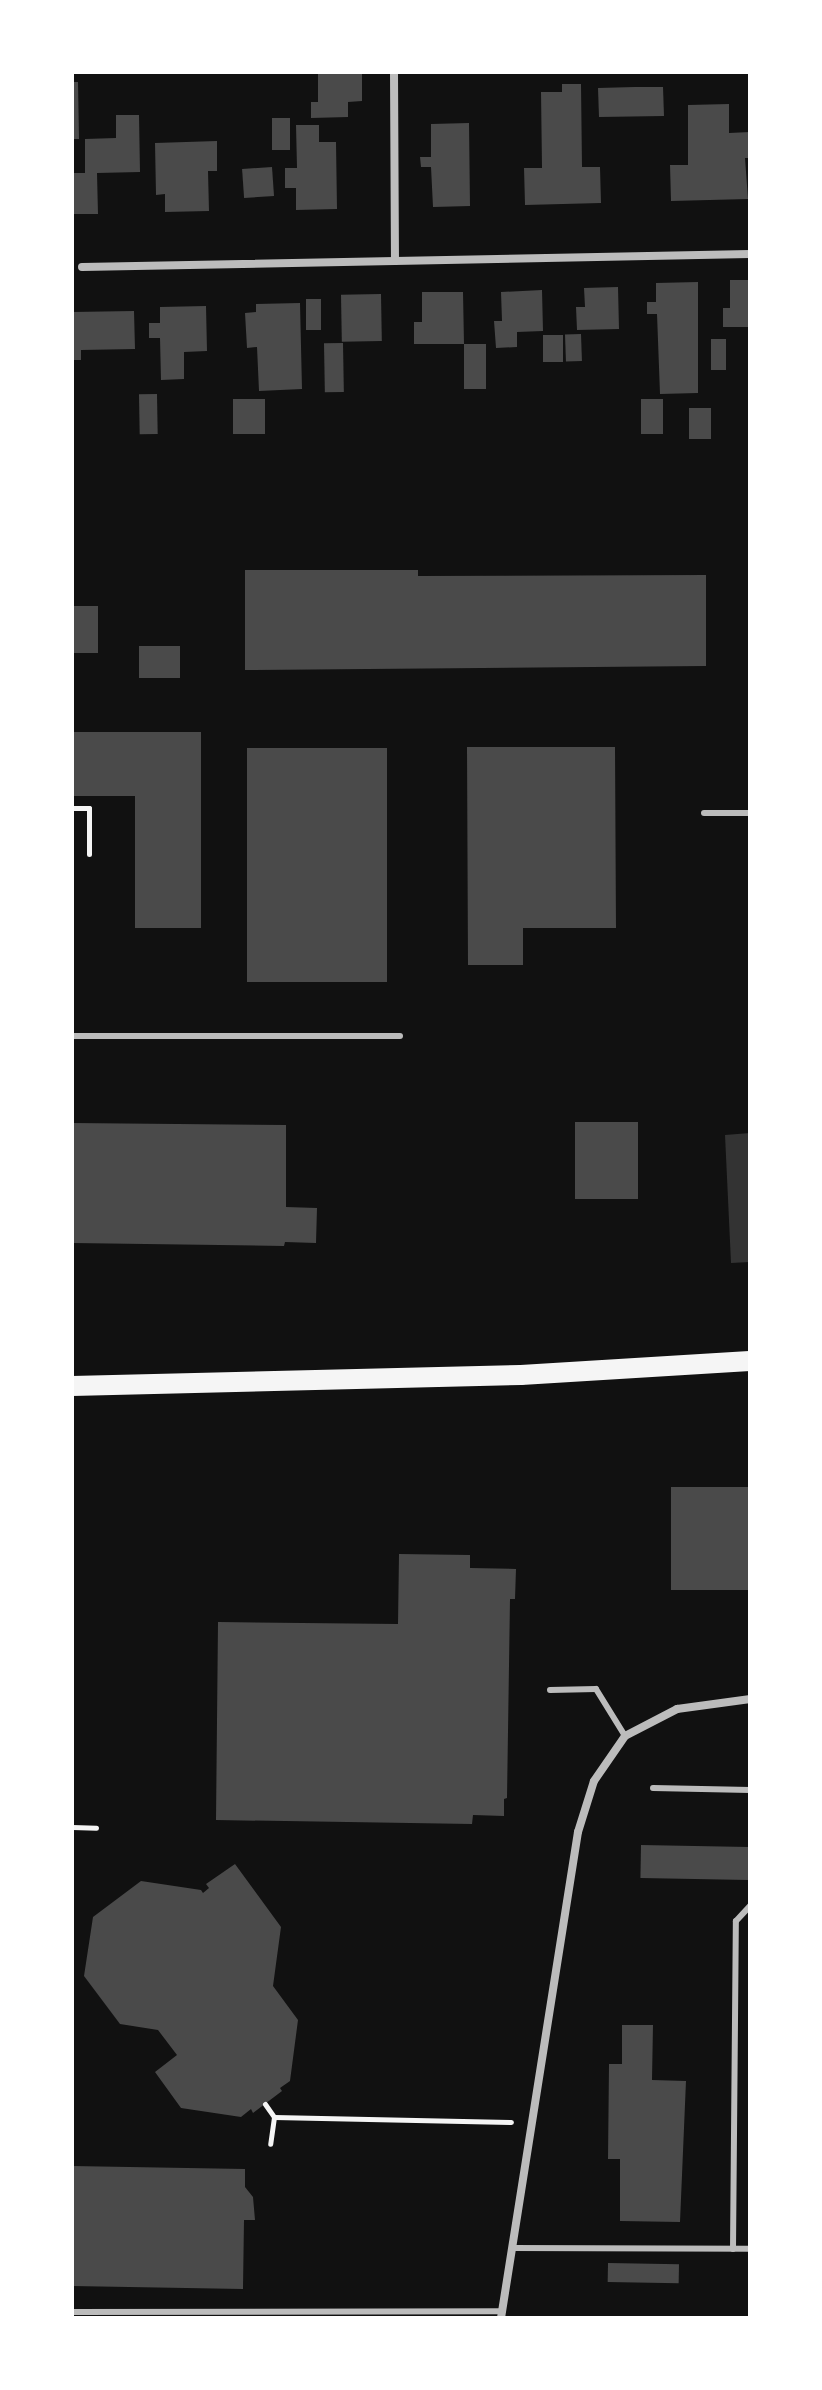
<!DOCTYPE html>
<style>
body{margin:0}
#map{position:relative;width:822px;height:2390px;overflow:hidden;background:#111;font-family:Raleway,sans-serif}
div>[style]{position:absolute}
.water>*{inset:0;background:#333}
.building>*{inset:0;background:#4a4a4a;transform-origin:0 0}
.path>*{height:5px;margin:-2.5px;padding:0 2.5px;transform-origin:2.5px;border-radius:2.5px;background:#f5f5f5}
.service>*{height:6px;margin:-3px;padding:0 3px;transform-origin:3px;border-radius:3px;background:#bcbcbc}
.minor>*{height:8px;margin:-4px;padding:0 4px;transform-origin:4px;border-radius:4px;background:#bcbcbc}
.primary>*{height:20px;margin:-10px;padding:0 10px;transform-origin:10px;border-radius:10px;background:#f5f5f5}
span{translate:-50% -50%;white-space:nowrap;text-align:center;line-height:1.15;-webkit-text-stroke:8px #fff;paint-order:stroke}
.frame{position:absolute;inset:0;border:74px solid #fff;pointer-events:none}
</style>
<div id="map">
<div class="water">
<i style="clip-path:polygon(750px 1133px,750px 1262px,731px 1263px,725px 1135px)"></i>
</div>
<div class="building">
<i style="clip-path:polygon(318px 72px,362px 72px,362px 101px,348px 102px,348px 117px,311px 118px,311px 102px,318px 102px)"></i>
<i style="clip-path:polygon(72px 82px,78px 82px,79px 139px,72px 139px)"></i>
<i style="clip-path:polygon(562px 84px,581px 84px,582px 167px,600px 167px,601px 203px,525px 205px,524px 168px,542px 168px,541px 92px,562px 92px)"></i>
<i style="clip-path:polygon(635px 87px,663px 87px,664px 116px,599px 117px,598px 88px)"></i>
<i style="clip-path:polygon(729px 104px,729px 133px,750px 132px,750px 158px,745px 158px,748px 199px,671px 201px,670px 165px,688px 165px,688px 105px)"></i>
<i style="clip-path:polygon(116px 115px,139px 115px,140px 172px,97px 173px,98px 214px,72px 214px,72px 173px,85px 173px,85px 139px,116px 138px)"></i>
<i style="left:272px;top:118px;width:18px;height:32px"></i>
<i style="clip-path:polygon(469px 123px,470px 206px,433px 207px,431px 167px,421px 167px,420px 157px,431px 157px,431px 124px)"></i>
<i style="clip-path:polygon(296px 125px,319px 125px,319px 142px,336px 142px,337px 209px,296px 210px,296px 188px,285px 188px,285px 168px,297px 168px)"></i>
<i style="clip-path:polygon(217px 141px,217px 171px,208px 171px,209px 211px,165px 212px,165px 194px,156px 195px,155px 143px)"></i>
<i style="left:272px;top:167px;width:29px;height:30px;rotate:86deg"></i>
<i style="clip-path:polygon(730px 280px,750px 280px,750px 327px,723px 327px,723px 308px,730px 308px)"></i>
<i style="clip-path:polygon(698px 282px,698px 393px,660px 394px,657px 314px,647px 314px,647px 302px,656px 302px,656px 283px)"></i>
<i style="clip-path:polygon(618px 287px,619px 329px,577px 330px,576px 307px,585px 307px,584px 288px)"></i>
<i style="clip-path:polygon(542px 290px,543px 331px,517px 332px,517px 347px,496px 348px,494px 321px,502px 321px,501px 292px)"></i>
<i style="clip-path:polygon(422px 292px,463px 292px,464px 344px,414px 344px,414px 322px,422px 322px)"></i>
<i style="left:381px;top:294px;width:47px;height:40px;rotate:89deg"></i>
<i style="left:306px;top:299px;width:15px;height:31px"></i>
<i style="clip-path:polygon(300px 303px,302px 389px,259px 391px,257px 347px,247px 348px,245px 313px,256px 312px,256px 304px)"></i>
<i style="clip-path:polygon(206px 306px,207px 351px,184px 352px,184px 379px,161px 380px,160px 338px,149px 338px,149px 323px,160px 323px,160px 307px)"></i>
<i style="clip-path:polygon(134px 311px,135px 349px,81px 350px,81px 360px,72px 360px,72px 312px)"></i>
<i style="left:581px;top:334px;width:27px;height:16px;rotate:88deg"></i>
<i style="left:563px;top:335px;width:27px;height:20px;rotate:90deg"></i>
<i style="left:726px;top:339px;width:31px;height:15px;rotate:90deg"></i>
<i style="left:343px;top:343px;width:49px;height:19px;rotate:89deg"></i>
<i style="left:464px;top:344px;width:22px;height:45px"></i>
<i style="left:157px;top:394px;width:40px;height:18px;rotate:89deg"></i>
<i style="left:233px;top:399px;width:32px;height:35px"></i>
<i style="left:663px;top:399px;width:35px;height:22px;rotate:90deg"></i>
<i style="left:689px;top:408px;width:22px;height:31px"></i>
<i style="clip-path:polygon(245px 570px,418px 570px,418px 576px,706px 575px,706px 666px,245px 670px)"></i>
<i style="left:72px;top:606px;width:26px;height:47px"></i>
<i style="left:180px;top:646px;width:32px;height:41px;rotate:90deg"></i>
<i style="clip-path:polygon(72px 732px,201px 732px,201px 928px,135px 928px,135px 796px,72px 796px)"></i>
<i style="clip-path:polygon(467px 747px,615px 747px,616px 928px,523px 928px,523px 965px,468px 965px)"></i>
<i style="left:247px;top:748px;width:140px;height:234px"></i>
<i style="left:638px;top:1122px;width:77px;height:63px;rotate:90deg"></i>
<i style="clip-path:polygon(72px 1123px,286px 1125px,286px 1207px,317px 1208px,316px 1243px,285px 1242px,284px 1246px,72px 1243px)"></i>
<i style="left:671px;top:1487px;width:79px;height:103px"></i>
<i style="clip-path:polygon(399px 1554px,470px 1555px,470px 1568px,516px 1569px,515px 1599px,510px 1599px,507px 1798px,504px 1799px,504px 1816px,473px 1815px,472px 1824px,216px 1820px,218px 1622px,398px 1624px)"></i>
<i style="left:641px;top:1845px;width:108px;height:33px;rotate:1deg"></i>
<i style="clip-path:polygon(235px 1864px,281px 1927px,273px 1986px,298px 2020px,290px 2081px,280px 2088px,282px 2091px,253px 2113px,251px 2109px,241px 2117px,181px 2108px,155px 2072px,177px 2055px,158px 2030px,120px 2024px,84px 1976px,93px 1917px,141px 1881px,201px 1890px,203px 1893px,209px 1888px,206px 1884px)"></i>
<i style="clip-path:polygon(622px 2025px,653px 2025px,652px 2080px,686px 2081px,680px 2222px,620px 2221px,620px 2159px,608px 2159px,609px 2064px,622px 2064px)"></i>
<i style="clip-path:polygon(72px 2166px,245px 2169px,245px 2187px,253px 2197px,255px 2220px,244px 2220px,243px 2289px,72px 2286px)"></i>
<i style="left:608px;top:2263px;width:71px;height:19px;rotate:1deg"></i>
</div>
<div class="path">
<i style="left:72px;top:808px;width:17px"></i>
<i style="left:89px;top:808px;width:46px;rotate:90deg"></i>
<i style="left:72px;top:1827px;width:24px;rotate:2deg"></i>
<i style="left:265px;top:2104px;width:16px;rotate:55deg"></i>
<i style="left:274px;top:2117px;width:27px;rotate:98deg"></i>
<i style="left:274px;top:2117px;width:237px;rotate:1.2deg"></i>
</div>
<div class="service">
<i style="left:704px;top:813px;width:46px"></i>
<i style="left:72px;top:1036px;width:328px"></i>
<i style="left:550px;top:1690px;width:46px;rotate:-1.2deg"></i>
<i style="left:596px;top:1689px;width:55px;rotate:58.3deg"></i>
<i style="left:653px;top:1788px;width:97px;rotate:1.2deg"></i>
<i style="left:512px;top:2248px;width:238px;rotate:0.2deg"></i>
<i style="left:733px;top:2249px;width:328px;rotate:-89.5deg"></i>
<i style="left:736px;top:1921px;width:21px;rotate:-47deg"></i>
<i style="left:72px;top:2312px;width:430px;rotate:-0.1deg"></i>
</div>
<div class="minor">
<i style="left:394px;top:72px;width:189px;rotate:89.7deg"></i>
<i style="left:82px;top:267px;width:668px;rotate:-1.11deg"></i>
<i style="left:501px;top:2318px;width:492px;rotate:-81deg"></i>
<i style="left:578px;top:1832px;width:53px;rotate:-72.6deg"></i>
<i style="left:594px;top:1781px;width:55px;rotate:-55.4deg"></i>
<i style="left:625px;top:1736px;width:59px;rotate:-27.4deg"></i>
<i style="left:677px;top:1709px;width:74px;rotate:-7.8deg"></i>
</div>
<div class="primary">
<i style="left:72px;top:1386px;width:449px;rotate:-1.4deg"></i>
<i style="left:521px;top:1375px;width:229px;rotate:-3.5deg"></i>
</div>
<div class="frame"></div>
</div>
